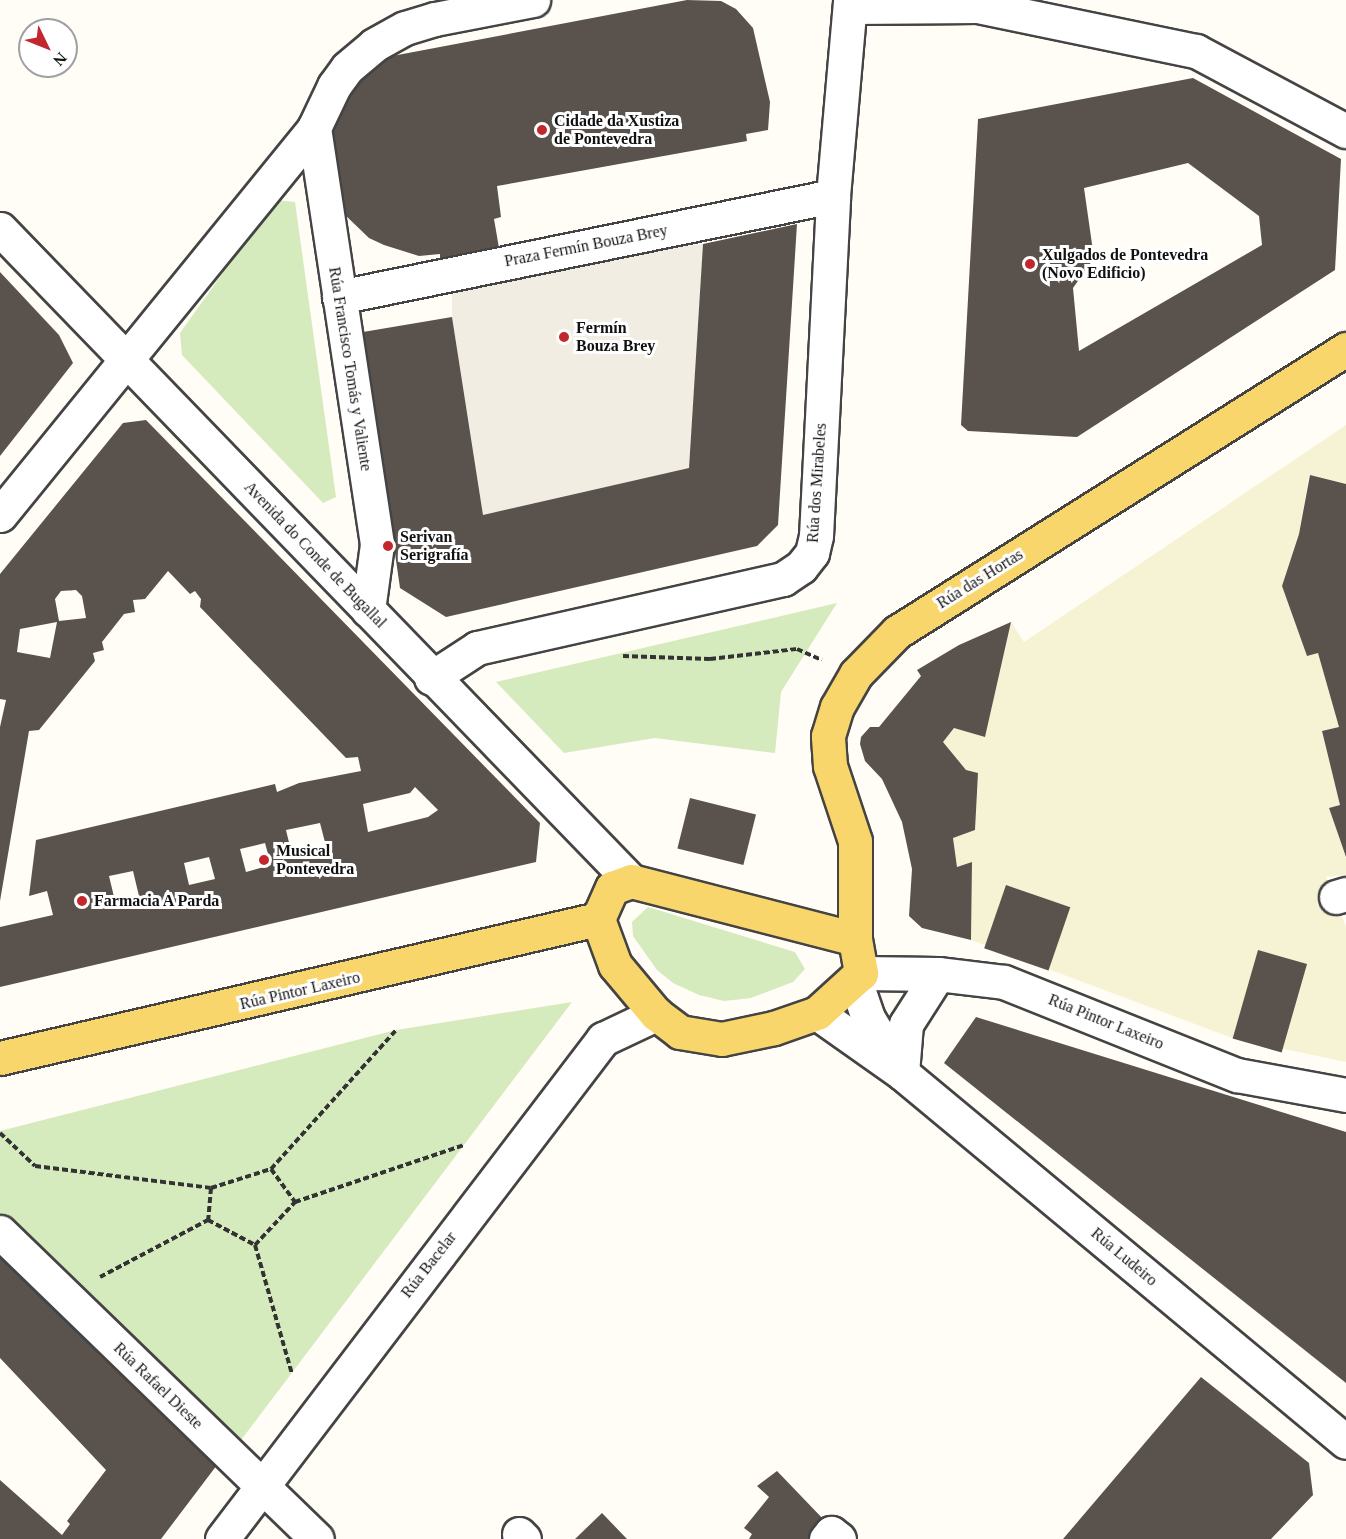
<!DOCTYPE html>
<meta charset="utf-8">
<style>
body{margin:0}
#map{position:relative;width:1346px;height:1539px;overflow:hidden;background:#fffdf5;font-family:Georgia,serif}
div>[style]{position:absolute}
.farmland>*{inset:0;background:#f6f3d4}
.green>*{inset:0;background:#d5ebbd}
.plaza>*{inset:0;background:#f1ede2}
.building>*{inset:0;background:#5a524d;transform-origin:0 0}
.path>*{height:4px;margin-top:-2px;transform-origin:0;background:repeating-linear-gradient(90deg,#333 0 6px,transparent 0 9px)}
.roads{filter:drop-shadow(2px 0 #444) drop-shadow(-2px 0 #444) drop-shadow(0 2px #444) drop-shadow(0 -2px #444)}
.minor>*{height:33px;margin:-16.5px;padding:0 16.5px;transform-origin:16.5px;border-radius:16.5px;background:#fff}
.major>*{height:33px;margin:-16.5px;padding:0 16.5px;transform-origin:16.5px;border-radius:16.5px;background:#f9d66b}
.dots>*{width:16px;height:16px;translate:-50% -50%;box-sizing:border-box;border:3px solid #fff;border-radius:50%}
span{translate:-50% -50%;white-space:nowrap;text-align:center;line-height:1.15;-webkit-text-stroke:6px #fff;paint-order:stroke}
.poi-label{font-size:16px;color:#111;font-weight:700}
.left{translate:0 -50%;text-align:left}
.street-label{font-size:16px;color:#111}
.north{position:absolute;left:18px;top:18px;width:60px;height:60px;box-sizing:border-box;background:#fff;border:2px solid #a0a0a0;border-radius:50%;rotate:133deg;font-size:16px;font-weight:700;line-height:24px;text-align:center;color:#111}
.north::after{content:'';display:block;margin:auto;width:21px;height:27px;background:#c4262e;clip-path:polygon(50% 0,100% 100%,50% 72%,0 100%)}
</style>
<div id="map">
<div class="farmland">
<i style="clip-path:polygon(1346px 425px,1346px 484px,1309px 475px,1299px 534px,1282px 586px,1307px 656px,1318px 653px,1339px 727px,1322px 732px,1340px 805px,1329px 808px,1346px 858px,1346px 875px,1326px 877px,1346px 927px,1346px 1062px,1232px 1038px,971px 940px,972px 863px,957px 867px,953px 838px,975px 830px,978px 774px,966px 770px,943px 742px,954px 728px,985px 736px,1011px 622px,1024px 642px)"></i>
</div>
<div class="green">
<i style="clip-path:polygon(275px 200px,295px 202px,336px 497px,323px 503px,182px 355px,180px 333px)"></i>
<i style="clip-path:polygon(837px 603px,781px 692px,775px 753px,655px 738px,564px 753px,496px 682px)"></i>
<i style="clip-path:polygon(648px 907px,795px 952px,805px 969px,793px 982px,751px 998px,724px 1001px,699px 995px,673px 983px,657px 970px,633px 936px,632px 922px)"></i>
<i style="clip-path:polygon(572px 1002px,226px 1460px,0 1225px,0 1131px,396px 1030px)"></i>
</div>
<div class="plaza">
<i style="clip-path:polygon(703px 244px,689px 468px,483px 515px,452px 317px,452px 274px)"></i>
</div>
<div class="building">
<i style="clip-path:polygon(687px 0,721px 1px,736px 9px,753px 28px,770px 102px,768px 130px,746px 134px,747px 141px,497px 186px,501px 217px,494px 219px,499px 248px,440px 261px,440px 254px,419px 256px,384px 245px,369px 238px,342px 212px,324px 146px,342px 94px,372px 64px,387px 57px)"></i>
<i style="clip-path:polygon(evenodd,1193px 78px,1341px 159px,1335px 270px,1077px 437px,968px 431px,961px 425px,978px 119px,1193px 78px,1188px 163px,1259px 216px,1262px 245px,1079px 351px,1073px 288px,1094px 258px,1084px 188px,1188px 163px)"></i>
<i style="clip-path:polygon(797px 224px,778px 525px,757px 546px,446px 617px,400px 588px,363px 332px,452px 317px,483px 515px,689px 468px,703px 244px)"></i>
<i style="clip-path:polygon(0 272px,59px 335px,73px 363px,0 456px)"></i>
<i style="clip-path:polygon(evenodd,146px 420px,540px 823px,536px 862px,0 987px,0 927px,53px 915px,47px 891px,29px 896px,36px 840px,275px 784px,277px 792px,299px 783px,361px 771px,358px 757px,346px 758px,200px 607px,201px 599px,195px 591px,190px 594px,168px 571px,145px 599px,133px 600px,135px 612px,124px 614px,102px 642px,104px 650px,93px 653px,95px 661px,39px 730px,29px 731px,0 901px,0 727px,6px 700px,0 699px,0 574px,123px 423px,146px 420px,76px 590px,82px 596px,86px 618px,59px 621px,55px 599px,61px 591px,76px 590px,146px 420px,57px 622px,50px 658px,17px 652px,20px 629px,57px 622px,146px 420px,415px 787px,438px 810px,428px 817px,368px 832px,363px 804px,410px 793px,415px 787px,146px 420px,320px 823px,327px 850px,293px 859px,286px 830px,320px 823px,146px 420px,265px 843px,271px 865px,246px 872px,240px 849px,265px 843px,146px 420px,209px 857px,215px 879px,189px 885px,184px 863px,209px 857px,146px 420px,133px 871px,139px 896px,115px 901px,109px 876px,133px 871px)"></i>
<i style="clip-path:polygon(1310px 475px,1346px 484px,1346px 857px,1329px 808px,1340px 805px,1322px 731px,1339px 727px,1318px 653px,1307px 656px,1282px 586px,1299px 534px)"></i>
<i style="clip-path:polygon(1011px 622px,985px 737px,954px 728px,943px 742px,966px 770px,978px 773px,975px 830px,953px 838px,957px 867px,972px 862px,971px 940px,922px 928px,909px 916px,912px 869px,902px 822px,882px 779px,865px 761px,860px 744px,861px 737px,870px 727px,879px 727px,921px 676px,917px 670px,959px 645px)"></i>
<i style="left:690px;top:798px;width:68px;height:52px;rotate:14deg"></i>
<i style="left:1006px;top:885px;width:68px;height:67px;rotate:19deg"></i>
<i style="left:1258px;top:950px;width:51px;height:92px;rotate:16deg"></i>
<i style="clip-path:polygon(976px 1017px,1346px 1132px,1346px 1383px,944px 1063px)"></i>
<i style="clip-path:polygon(0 1244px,217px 1465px,161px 1539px,0 1539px,0 1480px,62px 1535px,70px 1524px,67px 1521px,106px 1470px,0 1358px)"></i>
<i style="clip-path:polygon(1201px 1377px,1309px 1463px,1313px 1495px,1271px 1539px,1063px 1539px)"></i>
<i style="clip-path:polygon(777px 1471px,826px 1522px,813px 1539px,749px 1539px,752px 1534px,744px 1528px,769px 1497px,757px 1486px)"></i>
<i style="clip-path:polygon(602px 1513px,627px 1539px,575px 1539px)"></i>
</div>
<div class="path">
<i style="left:623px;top:656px;width:87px;rotate:2deg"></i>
<i style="left:710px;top:659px;width:88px;rotate:-6.6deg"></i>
<i style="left:797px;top:649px;width:27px;rotate:24deg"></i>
<i style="left:0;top:1133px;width:48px;rotate:43.3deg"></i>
<i style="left:35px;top:1166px;width:177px;rotate:7.1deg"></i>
<i style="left:211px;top:1188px;width:63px;rotate:-17.6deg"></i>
<i style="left:271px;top:1169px;width:187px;rotate:-48deg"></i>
<i style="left:271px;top:1169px;width:41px;rotate:54deg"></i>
<i style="left:295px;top:1202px;width:178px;rotate:-18.6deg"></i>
<i style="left:211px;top:1188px;width:32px;rotate:95deg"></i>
<i style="left:208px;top:1220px;width:53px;rotate:28deg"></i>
<i style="left:255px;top:1245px;width:59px;rotate:-47.1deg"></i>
<i style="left:255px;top:1245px;width:134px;rotate:74deg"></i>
<i style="left:100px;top:1277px;width:122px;rotate:-27.8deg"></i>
</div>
<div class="roads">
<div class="minor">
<i style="left:851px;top:7px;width:127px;rotate:-0.5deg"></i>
<i style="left:978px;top:6px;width:223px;rotate:11.7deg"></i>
<i style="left:1196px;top:51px;width:170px;rotate:28.1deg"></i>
<i style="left:0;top:229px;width:907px;rotate:45.94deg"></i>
<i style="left:339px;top:297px;width:504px;rotate:-11.56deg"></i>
<i style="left:0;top:515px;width:498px;rotate:-50.9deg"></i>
<i style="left:368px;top:610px;width:67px;rotate:-82.2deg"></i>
<i style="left:377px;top:544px;width:421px;rotate:-98.6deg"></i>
<i style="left:314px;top:128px;width:47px;rotate:-64.5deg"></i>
<i style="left:334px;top:86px;width:22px;rotate:-54deg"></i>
<i style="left:347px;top:68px;width:35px;rotate:-40deg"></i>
<i style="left:374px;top:45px;width:35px;rotate:-29deg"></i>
<i style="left:405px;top:28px;width:31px;rotate:-17deg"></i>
<i style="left:435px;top:19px;width:100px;rotate:-11deg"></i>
<i style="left:431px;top:678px;width:55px;rotate:-33.1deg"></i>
<i style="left:477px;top:648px;width:314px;rotate:-12.7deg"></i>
<i style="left:783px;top:579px;width:22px;rotate:-34deg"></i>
<i style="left:801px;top:567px;width:18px;rotate:-52deg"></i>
<i style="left:812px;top:553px;width:17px;rotate:-77deg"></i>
<i style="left:816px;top:536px;width:340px;rotate:-87.1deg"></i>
<i style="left:833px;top:196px;width:197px;rotate:-85deg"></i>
<i style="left:1336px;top:897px;width:10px;rotate:-17deg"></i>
<i style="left:861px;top:973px;width:77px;rotate:0.7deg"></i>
<i style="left:938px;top:974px;width:66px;rotate:6.9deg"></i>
<i style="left:1004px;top:982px;width:251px;rotate:21.8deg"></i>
<i style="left:1237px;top:1075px;width:111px;rotate:10.4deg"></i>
<i style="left:855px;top:980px;width:40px;rotate:71.1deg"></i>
<i style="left:868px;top:1018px;width:50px;rotate:58.8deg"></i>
<i style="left:817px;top:1013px;width:104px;rotate:35.2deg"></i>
<i style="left:902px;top:1073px;width:577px;rotate:39.73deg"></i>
<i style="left:902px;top:1073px;width:49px;rotate:-85.3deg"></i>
<i style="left:906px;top:1024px;width:59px;rotate:-57.4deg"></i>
<i style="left:0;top:1232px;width:441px;rotate:44.1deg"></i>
<i style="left:519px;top:1534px;width:7px;rotate:45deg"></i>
<i style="left:222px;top:1539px;width:629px;rotate:-52.69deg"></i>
<i style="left:603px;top:1039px;width:59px;rotate:-25.3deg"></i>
<i style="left:826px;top:1539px;width:8px;rotate:-50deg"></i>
<i style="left:831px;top:1533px;width:10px;rotate:37deg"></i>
</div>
<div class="major">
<i style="left:631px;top:881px;width:231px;rotate:14.5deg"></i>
<i style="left:855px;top:939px;width:35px;rotate:80deg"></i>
<i style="left:861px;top:973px;width:59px;rotate:137.7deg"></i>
<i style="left:817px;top:1013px;width:46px;rotate:160.8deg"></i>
<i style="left:774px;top:1028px;width:53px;rotate:168.1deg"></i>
<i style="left:722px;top:1039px;width:43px;rotate:-170.5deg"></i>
<i style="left:680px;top:1032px;width:30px;rotate:-143deg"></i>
<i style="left:656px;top:1014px;width:64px;rotate:-129.9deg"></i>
<i style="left:615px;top:965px;width:49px;rotate:-110.3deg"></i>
<i style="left:598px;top:919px;width:34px;rotate:-66deg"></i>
<i style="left:612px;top:888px;width:20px;rotate:-20deg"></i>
<i style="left:855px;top:939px;width:98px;rotate:-90deg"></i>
<i style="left:855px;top:841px;width:79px;rotate:-108.4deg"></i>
<i style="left:830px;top:766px;width:30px;rotate:-94deg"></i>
<i style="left:828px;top:736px;width:30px;rotate:-73deg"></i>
<i style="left:837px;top:707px;width:38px;rotate:-60deg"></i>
<i style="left:856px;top:674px;width:59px;rotate:-45.7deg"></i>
<i style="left:897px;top:632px;width:531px;rotate:-32.22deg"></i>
<i style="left:0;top:1058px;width:614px;rotate:-13.09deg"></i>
</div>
</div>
<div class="dots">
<i style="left:542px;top:130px;background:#c4262e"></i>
<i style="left:1030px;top:264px;background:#c4262e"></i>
<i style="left:564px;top:337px;background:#c4262e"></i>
<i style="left:388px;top:546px;background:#c4262e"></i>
<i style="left:264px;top:860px;background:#c4262e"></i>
<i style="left:82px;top:901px;background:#c4262e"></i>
</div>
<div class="poi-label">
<span class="left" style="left:554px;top:130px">Cidade da Xustiza<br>de Pontevedra</span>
<span class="left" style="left:1042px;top:264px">Xulgados de Pontevedra<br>(Novo Edificio)</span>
<span class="left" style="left:576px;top:337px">Fermín<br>Bouza Brey</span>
<span class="left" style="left:400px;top:546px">Serivan<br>Serigrafía</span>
<span class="left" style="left:276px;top:860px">Musical<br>Pontevedra</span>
<span class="left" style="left:94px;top:901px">Farmacia A Parda</span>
</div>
<div class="street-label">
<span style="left:586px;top:246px;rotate:-11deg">Praza Fermín Bouza Brey</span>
<span style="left:350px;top:369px;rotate:81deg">Rúa Francisco Tomás y Valiente</span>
<span style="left:817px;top:483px;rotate:-86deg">Rúa dos Mirabeles</span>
<span style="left:315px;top:555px;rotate:46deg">Avenida do Conde de Bugallal</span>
<span style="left:980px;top:579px;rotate:-32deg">Rúa das Hortas</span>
<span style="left:300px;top:991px;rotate:-13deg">Rúa Pintor Laxeiro</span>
<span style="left:1106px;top:1022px;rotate:22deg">Rúa Pintor Laxeiro</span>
<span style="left:1124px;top:1257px;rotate:40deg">Rúa Ludeiro</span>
<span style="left:429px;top:1265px;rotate:-52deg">Rúa Bacelar</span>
<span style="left:158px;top:1386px;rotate:44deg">Rúa Rafael Dieste</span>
</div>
<div class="north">N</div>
</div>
